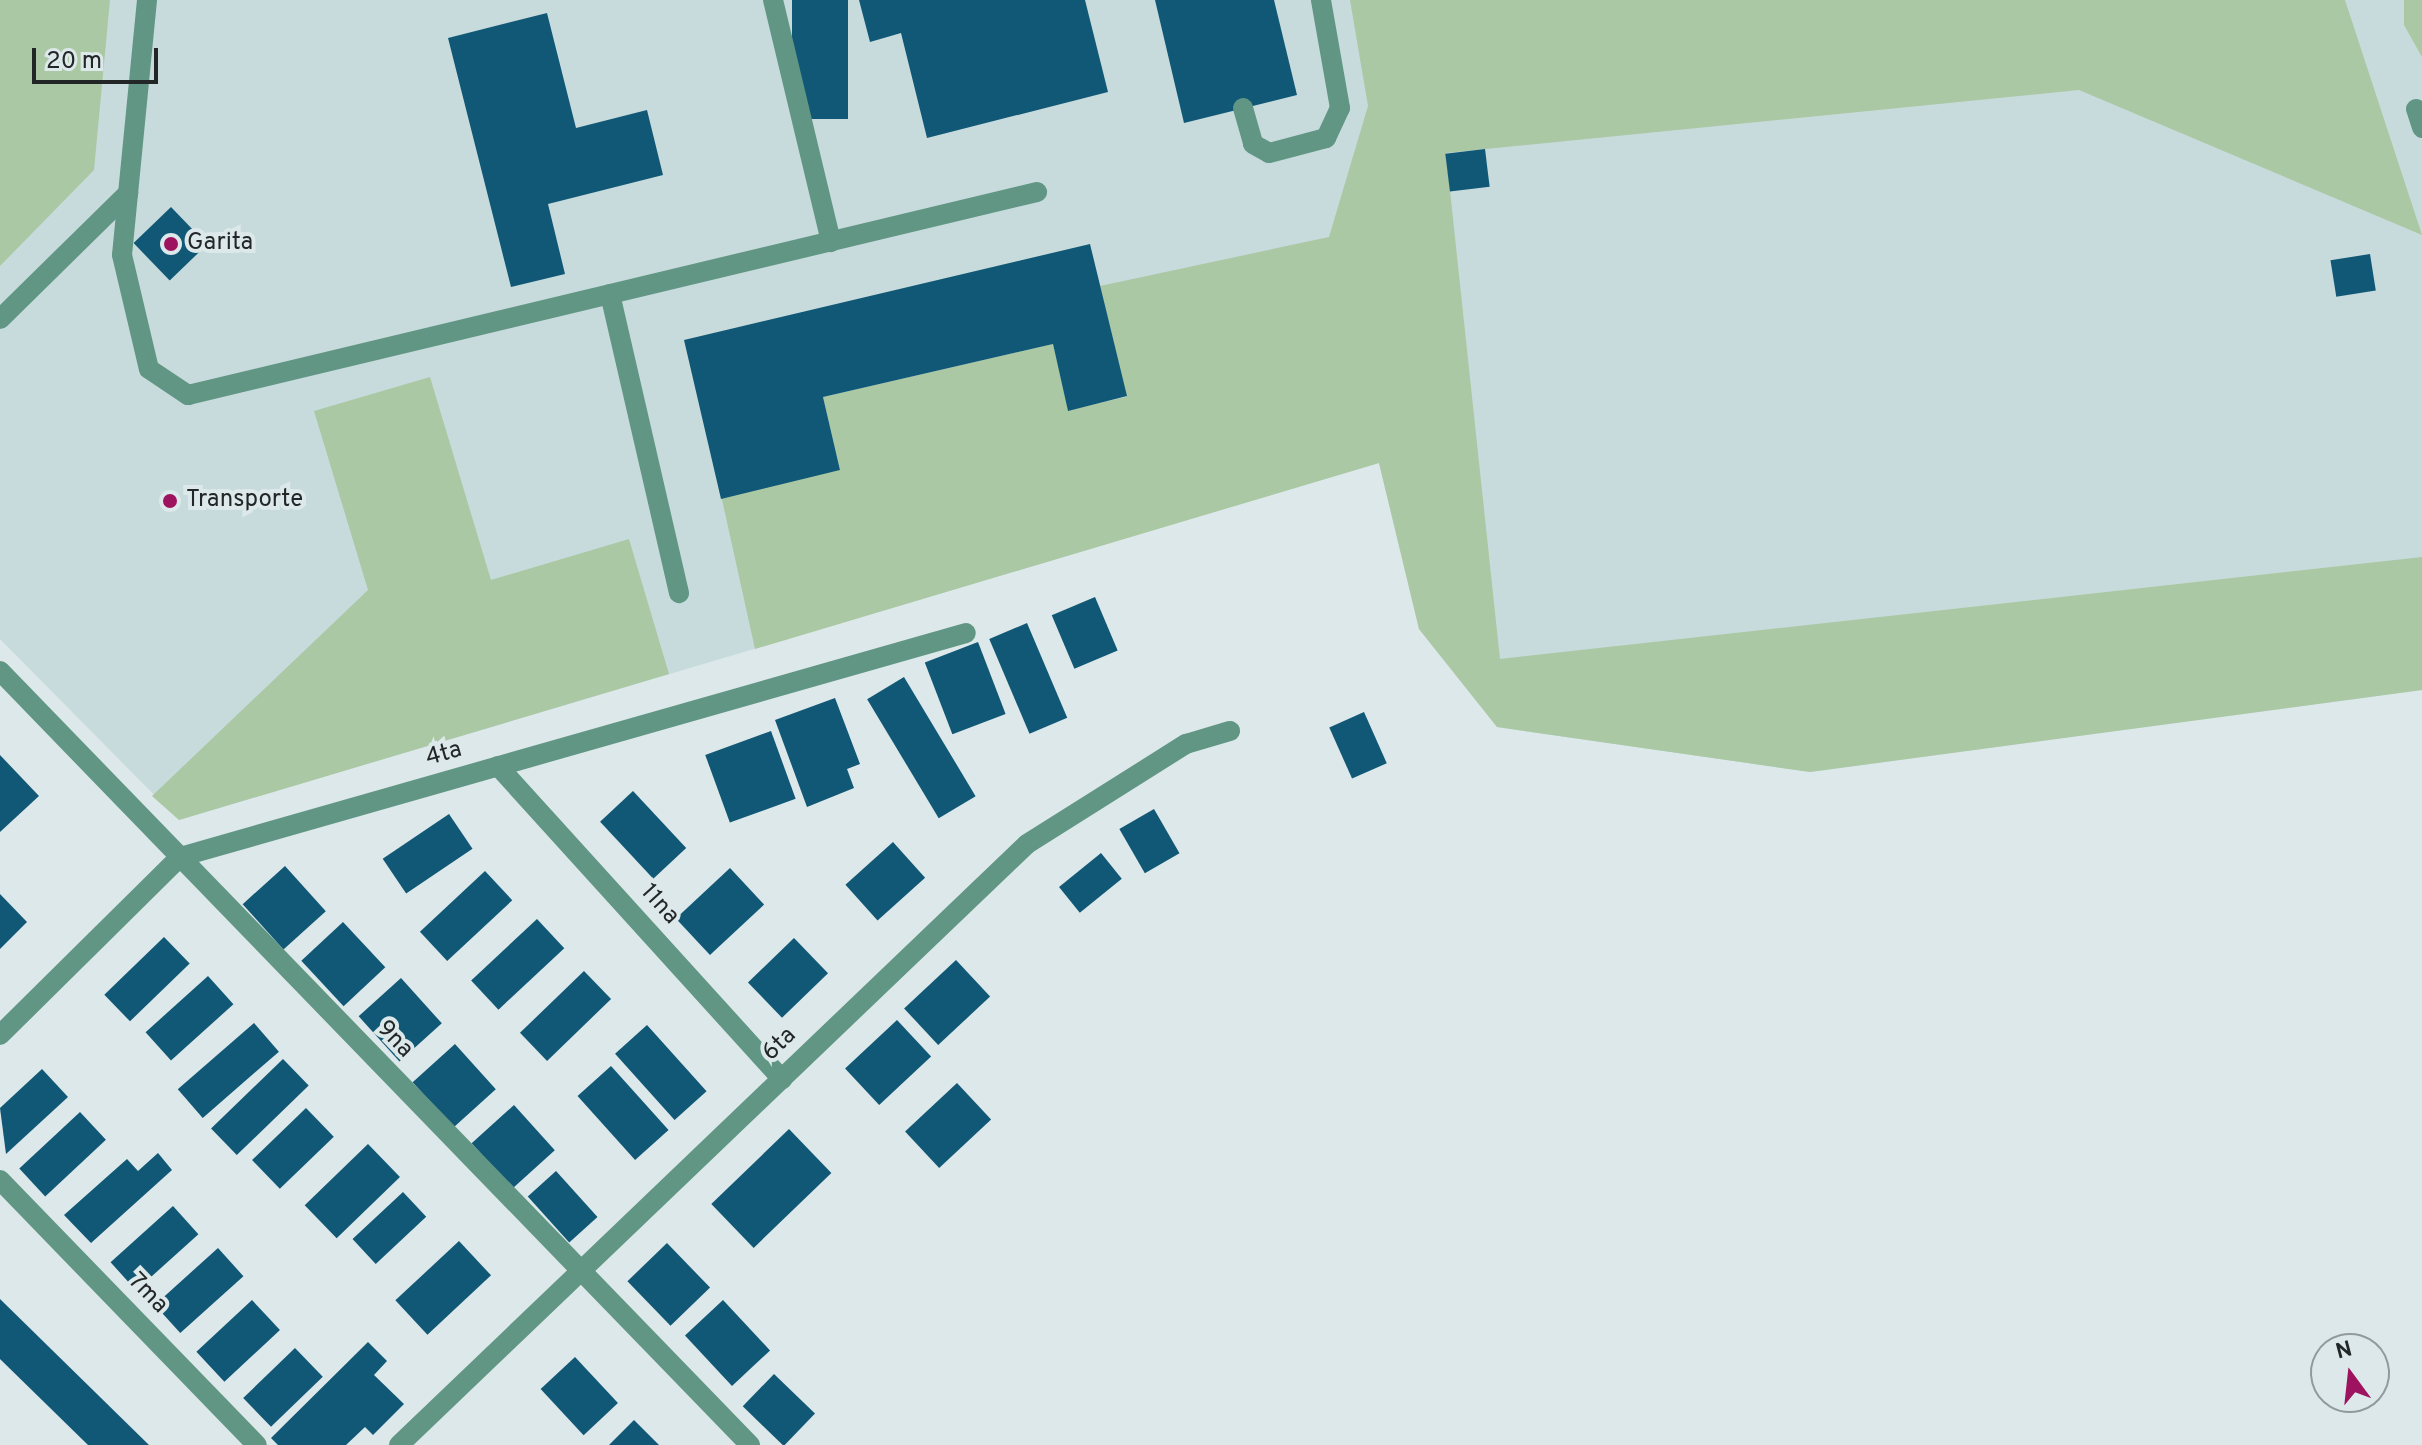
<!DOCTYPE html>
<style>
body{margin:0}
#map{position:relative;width:2422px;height:1445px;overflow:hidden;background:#dce8e9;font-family:Overpass,sans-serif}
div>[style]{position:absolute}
.built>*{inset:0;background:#c7dbdc}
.green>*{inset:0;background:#aac8a3}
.building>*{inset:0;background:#115876;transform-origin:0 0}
.minor>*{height:20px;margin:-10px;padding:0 10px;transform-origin:10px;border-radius:10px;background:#619684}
.dots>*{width:22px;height:22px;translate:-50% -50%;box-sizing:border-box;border:4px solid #dce8e9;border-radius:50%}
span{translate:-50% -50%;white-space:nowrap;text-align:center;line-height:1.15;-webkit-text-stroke:8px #dce8e9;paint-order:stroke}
.poi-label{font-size:24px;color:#222627}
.left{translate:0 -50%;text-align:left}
.street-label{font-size:24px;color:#222627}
.north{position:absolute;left:2310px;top:1333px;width:80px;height:80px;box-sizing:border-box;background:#dce8e9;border:2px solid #929a9b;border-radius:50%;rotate:345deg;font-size:22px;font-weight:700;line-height:32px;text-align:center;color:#222627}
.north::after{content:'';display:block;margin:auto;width:28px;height:36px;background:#9e135f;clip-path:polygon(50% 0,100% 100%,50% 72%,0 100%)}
.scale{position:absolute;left:32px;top:48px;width:126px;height:36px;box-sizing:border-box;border:4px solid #222627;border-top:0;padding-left:10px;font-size:24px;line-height:28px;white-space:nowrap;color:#222627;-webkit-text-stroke:6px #dce8e9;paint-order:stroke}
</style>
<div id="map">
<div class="built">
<i style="clip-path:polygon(0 0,2422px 0,2422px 690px,1810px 772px,1497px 727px,1419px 629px,1379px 463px,179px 820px,0 639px)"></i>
</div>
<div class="green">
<i style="clip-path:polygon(0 0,110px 0,94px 170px,0 266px)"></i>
<i style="clip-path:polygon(1350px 0,2345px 0,2422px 235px,2079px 90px,1446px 153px,1500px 659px,2422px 557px,2422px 690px,1810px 772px,1497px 727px,1419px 629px,1379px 463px,755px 649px,721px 495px,840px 470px,823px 397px,1053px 344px,1068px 410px,1126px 397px,1100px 286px,1329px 237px,1368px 106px)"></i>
<i style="clip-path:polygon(2404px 0,2422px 0,2422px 57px,2404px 25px)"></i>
<i style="clip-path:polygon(430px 377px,491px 580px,629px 539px,669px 674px,179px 820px,152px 796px,368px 590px,314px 411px)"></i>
</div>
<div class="building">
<i style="left:792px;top:0;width:56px;height:119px"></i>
<i style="clip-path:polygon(859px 0,1085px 0,1108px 92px,927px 138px,901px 33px,870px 42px)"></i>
<i style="clip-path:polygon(1155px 0,1274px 0,1297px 95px,1184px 123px)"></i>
<i style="clip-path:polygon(547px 13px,576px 128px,647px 110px,663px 175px,548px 204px,565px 274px,511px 287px,448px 38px)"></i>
<i style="left:1485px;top:149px;width:38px;height:40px;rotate:83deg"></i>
<i style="left:171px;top:207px;width:52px;height:52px;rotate:46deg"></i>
<i style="clip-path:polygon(1090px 244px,1127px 396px,1068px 411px,1053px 344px,823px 397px,840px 470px,721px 499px,684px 340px)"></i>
<i style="left:2370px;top:254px;width:37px;height:40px;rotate:81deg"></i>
<i style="left:1095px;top:597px;width:58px;height:47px;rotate:67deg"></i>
<i style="left:1027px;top:623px;width:103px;height:41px;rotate:67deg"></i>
<i style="left:978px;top:642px;width:77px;height:57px;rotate:69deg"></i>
<i style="left:904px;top:677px;width:139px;height:43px;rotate:59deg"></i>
<i style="clip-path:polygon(835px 698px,860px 764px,847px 769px,854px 788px,807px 807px,775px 720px)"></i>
<i style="left:1364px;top:712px;width:56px;height:38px;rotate:66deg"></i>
<i style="left:771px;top:731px;width:72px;height:70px;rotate:70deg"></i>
<i style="clip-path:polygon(0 755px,39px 796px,0 832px)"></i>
<i style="left:633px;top:791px;width:78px;height:45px;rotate:47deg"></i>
<i style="left:1154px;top:809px;width:51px;height:40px;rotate:60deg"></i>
<i style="left:449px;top:814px;width:42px;height:80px;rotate:56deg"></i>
<i style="left:893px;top:842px;width:48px;height:64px;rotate:48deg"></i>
<i style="left:1101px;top:853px;width:33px;height:54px;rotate:51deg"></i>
<i style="left:285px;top:866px;width:61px;height:57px;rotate:48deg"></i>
<i style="left:730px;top:868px;width:50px;height:74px;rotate:47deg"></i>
<i style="left:485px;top:871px;width:40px;height:89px;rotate:47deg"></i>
<i style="clip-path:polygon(0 894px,27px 922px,0 949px)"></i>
<i style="left:537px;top:919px;width:40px;height:90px;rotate:47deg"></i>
<i style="left:343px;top:922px;width:62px;height:57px;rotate:47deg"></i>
<i style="left:164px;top:937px;width:37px;height:83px;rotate:46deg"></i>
<i style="left:794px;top:938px;width:49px;height:64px;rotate:46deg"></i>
<i style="left:956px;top:960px;width:50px;height:71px;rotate:47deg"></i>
<i style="left:584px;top:971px;width:39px;height:89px;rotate:46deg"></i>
<i style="left:208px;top:976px;width:38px;height:84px;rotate:48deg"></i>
<i style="left:401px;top:978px;width:61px;height:57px;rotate:48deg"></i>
<i style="left:897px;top:1020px;width:50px;height:71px;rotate:47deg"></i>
<i style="left:254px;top:1023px;width:38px;height:101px;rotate:49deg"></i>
<i style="left:647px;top:1025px;width:89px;height:43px;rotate:48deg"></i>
<i style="left:455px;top:1044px;width:61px;height:57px;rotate:48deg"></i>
<i style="left:283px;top:1059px;width:37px;height:100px;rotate:46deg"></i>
<i style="left:611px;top:1066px;width:86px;height:45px;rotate:48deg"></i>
<i style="clip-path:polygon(42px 1069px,68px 1097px,6px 1154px,0 1108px)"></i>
<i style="left:957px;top:1083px;width:50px;height:71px;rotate:47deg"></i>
<i style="left:514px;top:1105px;width:61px;height:57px;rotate:48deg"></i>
<i style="left:306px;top:1108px;width:40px;height:75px;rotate:46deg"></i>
<i style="left:80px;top:1112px;width:38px;height:83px;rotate:47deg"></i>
<i style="left:789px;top:1129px;width:61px;height:108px;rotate:46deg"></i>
<i style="left:368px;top:1144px;width:46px;height:88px;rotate:46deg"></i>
<i style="clip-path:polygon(158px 1153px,172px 1170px,91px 1243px,64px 1215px,127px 1159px,138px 1171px)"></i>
<i style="left:556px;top:1171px;width:62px;height:38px;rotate:48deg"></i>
<i style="left:403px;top:1192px;width:34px;height:69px;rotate:47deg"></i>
<i style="left:173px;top:1206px;width:38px;height:84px;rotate:48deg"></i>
<i style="left:459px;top:1241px;width:47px;height:87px;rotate:47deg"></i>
<i style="left:667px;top:1243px;width:62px;height:55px;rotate:46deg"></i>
<i style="left:218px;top:1248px;width:38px;height:85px;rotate:48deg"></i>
<i style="clip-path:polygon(0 1299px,149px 1445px,88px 1445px,0 1359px)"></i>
<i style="left:252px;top:1300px;width:41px;height:76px;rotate:47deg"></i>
<i style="left:723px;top:1300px;width:69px;height:52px;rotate:47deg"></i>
<i style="clip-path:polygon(368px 1342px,387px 1361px,374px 1375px,404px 1404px,373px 1435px,365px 1427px,346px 1445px,278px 1445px,271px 1438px)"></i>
<i style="left:295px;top:1348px;width:40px;height:72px;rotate:46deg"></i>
<i style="left:575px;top:1357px;width:63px;height:47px;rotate:47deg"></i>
<i style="left:774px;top:1374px;width:57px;height:45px;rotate:44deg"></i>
<i style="clip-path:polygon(634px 1420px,659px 1445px,609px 1445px)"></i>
</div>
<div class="minor">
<i style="left:147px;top:0;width:256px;rotate:95.6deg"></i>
<i style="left:122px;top:255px;width:117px;rotate:76.7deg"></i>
<i style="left:149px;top:369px;width:47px;rotate:33.7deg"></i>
<i style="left:188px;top:395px;width:873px;rotate:-13.45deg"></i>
<i style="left:773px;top:0;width:249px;rotate:76.5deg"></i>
<i style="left:1243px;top:108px;width:37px;rotate:74deg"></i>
<i style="left:1253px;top:144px;width:18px;rotate:29deg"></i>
<i style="left:1269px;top:153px;width:59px;rotate:-14.7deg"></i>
<i style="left:1326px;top:138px;width:33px;rotate:-65deg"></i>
<i style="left:1340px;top:108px;width:110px;rotate:-100deg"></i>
<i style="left:2416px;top:109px;width:20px;rotate:72deg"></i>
<i style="left:610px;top:294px;width:307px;rotate:77deg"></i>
<i style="left:0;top:319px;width:180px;rotate:-44.5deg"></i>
<i style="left:0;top:671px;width:1078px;rotate:45.9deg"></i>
<i style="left:498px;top:766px;width:423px;rotate:47.8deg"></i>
<i style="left:0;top:1035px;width:253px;rotate:-44.7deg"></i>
<i style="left:180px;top:857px;width:817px;rotate:-15.91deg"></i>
<i style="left:0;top:1180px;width:369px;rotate:45.9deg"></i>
<i style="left:399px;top:1445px;width:869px;rotate:-43.74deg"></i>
<i style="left:1027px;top:844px;width:188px;rotate:-32.2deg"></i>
<i style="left:1186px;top:744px;width:46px;rotate:-16.5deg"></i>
</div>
<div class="dots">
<i style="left:171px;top:244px;background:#9e135f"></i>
<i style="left:170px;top:501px;background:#9e135f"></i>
</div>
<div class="poi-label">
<span class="left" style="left:187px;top:244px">Garita</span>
<span class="left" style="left:186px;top:501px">Transporte</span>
</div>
<div class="street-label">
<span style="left:444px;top:755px;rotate:-16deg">4ta</span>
<span style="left:659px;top:905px;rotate:48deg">11na</span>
<span style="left:394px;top:1040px;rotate:46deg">9na</span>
<span style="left:780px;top:1045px;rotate:-44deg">6ta</span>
<span style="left:147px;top:1294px;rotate:46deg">7ma</span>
</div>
<div class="north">N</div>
<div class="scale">20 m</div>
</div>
